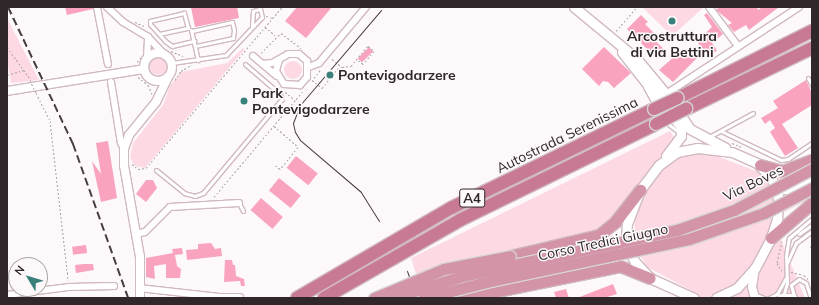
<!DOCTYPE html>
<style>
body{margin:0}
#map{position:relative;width:819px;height:305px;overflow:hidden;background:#fdf9fa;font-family:Mulish,sans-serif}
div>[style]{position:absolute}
.green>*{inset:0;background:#fcd9e3}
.round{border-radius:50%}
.building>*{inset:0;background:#f9a3be;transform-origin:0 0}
.path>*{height:1px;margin-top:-0.5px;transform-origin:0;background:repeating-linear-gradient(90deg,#aaa4a5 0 2px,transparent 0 4px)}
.roads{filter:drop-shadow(1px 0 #d0b9bf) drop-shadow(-1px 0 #d0b9bf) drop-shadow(0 1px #d0b9bf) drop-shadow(0 -1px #d0b9bf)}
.service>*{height:3px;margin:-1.5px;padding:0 1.5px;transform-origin:1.5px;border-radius:1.5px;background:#fff}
.minor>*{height:6px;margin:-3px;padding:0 3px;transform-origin:3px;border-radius:3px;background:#fff}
.tertiary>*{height:8px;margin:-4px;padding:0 4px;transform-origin:4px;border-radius:4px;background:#fff}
.tertiary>.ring{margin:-4px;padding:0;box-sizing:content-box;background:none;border:8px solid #fff;border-radius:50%}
.secondary>*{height:9px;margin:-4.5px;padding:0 4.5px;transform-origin:4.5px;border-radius:4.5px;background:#fff}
.trunk>*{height:11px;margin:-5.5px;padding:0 5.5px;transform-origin:5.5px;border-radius:5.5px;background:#d394a8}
.motorway>*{height:12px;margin:-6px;padding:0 6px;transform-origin:6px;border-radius:6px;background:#c87993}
.tram>*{height:1px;margin:-0.5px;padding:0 0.5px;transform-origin:0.5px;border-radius:0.5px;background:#463d40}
.rail>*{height:2px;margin-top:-1px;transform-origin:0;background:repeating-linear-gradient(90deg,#463d40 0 8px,transparent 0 12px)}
.path-bridge>*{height:1px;margin-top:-0.5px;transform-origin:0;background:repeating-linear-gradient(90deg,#aaa4a5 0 2px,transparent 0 4px)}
.bridges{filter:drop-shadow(1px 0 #d6d4d4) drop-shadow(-1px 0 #d6d4d4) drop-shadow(0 1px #d6d4d4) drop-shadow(0 -1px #d6d4d4)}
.trunk-bridge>*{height:11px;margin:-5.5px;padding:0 5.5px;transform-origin:5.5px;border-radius:5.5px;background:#d394a8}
.motorway-bridge>*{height:12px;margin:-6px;padding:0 6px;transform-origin:6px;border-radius:6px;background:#c87993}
.dots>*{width:11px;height:11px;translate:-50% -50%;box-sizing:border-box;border:2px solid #fdf9fa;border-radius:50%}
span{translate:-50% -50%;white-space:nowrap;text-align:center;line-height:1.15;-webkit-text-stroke:3px #fdf9fa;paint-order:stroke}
.shield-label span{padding:1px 3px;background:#fdf9fa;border:1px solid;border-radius:3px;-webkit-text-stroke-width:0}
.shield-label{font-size:13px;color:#30272a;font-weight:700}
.poi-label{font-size:14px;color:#30272a;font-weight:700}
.left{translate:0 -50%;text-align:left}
.street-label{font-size:14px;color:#30272a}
.frame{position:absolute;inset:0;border:8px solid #30272a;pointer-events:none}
.north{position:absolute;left:8px;top:257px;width:40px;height:40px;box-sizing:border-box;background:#fdf9fa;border:1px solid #aba5a7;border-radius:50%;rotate:308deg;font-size:11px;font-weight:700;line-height:16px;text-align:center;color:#30272a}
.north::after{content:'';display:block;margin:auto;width:14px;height:18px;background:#388079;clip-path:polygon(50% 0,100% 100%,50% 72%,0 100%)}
</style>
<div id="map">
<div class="green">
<i style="clip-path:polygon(642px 7px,704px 7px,672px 36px)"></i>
<i style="clip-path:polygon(7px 18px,39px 80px,11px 83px,7px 59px)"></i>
<i style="clip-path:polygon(243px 48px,245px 49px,145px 168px,135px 166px,130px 158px,133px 143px,163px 105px,170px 86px,181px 72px,227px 63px)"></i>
<i class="round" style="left:149px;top:57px;width:18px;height:18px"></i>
<i class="round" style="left:284px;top:61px;width:18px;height:18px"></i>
<i style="clip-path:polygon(670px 131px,686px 155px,712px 154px,766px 175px,812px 165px,812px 198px,772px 218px,805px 298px,694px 298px,694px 292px,647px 267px,634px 244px,635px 217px,570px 239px,472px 258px,416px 274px,411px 258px)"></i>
</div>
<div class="building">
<i style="clip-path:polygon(65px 7px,93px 7px,93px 9px,67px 15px)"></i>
<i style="clip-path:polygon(191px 7px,237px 7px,239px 18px,195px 27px)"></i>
<i style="clip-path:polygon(297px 7px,332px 7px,306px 38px,285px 21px)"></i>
<i style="clip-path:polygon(719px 7px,757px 7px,758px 10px,762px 7px,779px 7px,749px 30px,746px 25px,734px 32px,728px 25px,732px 23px,716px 10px)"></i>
<i style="clip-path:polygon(707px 13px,723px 34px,712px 43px,717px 50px,710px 57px,698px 43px,699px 39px,712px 27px,704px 15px)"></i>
<i style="clip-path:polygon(641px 15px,648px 22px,645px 24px,655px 34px,651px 37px,665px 50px,657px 59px,627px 29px)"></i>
<i style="left:369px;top:47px;width:6px;height:16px;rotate:45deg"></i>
<i style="clip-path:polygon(604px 47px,631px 73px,614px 88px,608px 82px,603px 81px,599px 86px,582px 69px)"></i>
<i style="clip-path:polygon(683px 49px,688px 53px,690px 51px,697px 58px,673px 82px,659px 70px)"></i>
<i style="clip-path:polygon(806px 80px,812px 93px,812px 105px,782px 124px,798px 148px,785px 156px,770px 132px,775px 128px,770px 120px,765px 124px,761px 118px,778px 108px,773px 101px)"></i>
<i style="clip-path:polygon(108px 141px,117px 198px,101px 202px,92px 161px,101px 174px,96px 143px)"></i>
<i style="left:296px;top:156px;width:28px;height:15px;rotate:39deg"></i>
<i style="left:279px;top:178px;width:28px;height:16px;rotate:39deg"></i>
<i style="clip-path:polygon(146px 180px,153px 180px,157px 188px,146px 202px,136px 194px)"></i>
<i style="left:261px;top:198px;width:29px;height:16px;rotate:41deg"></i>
<i style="clip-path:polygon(211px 243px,215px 249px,221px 248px,222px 256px,187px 260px,186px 250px,198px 249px,198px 244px)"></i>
<i style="left:86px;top:245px;width:8px;height:14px;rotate:83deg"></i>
<i style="clip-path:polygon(182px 248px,183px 254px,175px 255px,177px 266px,181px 269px,180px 278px,166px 278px,166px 264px,154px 266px,155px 279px,146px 277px,146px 258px,173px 253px,172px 249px)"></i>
<i style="clip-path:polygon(225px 260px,232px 260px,233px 265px,235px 265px,236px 276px,244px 279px,245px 286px,241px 286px,240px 281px,224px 282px)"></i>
<i style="clip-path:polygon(84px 264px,93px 264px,94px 270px,76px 273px,75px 265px)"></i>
<i style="clip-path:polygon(613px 284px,617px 294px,604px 298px,577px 298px)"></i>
<i style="clip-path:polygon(566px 289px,569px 298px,556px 298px,554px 292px)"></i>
</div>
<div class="path">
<i style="left:392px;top:7px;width:13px"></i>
<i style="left:266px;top:16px;width:6px;rotate:18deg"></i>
<i style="left:135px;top:22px;width:12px;rotate:24deg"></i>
<i style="left:265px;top:27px;width:13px;rotate:39deg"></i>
<i style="left:616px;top:31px;width:32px;rotate:-49deg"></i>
<i style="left:7px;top:47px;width:39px;rotate:54deg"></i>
<i style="left:171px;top:51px;width:13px;rotate:23deg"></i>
<i style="left:261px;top:53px;width:28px;rotate:-45deg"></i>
<i style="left:281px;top:33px;width:25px;rotate:37deg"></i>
<i style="left:332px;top:59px;width:13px;rotate:39deg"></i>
<i style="left:342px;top:67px;width:9px;rotate:-6deg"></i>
<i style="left:351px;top:66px;width:26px;rotate:-50deg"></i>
<i style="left:368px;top:46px;width:8px;rotate:40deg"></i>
<i style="left:374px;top:51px;width:17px;rotate:130deg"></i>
<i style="left:363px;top:64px;width:8px;rotate:-140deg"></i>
<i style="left:137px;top:62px;width:6px;rotate:-51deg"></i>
<i style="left:7px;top:75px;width:18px;rotate:-16deg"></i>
<i style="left:138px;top:77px;width:13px;rotate:39deg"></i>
<i style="left:148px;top:85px;width:10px;rotate:66deg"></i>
<i style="left:314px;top:78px;width:11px;rotate:-52deg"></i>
<i style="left:175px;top:80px;width:11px;rotate:-56deg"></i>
<i style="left:181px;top:71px;width:12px;rotate:-31deg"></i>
<i style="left:312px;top:80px;width:13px;rotate:39deg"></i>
<i style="left:322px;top:88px;width:28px;rotate:-51deg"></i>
<i style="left:285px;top:92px;width:13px;rotate:39deg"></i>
<i style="left:36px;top:93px;width:31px;rotate:63deg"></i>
<i style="left:50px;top:121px;width:160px;rotate:83.5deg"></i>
<i style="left:274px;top:126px;width:32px;rotate:41deg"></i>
<i style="left:298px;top:147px;width:28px;rotate:129deg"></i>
<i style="left:280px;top:169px;width:6px;rotate:-141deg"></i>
<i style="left:732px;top:143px;width:11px;rotate:22deg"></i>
<i style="left:132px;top:164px;width:8px;rotate:40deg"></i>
<i style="left:138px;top:169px;width:8px;rotate:-7deg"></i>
<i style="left:146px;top:168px;width:211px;rotate:-49.8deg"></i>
<i style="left:214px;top:197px;width:138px;rotate:-50deg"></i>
<i style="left:782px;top:241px;width:23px;rotate:103deg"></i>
<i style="left:777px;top:263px;width:9px;rotate:58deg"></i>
<i style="left:810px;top:247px;width:2px;rotate:-27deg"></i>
<i style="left:791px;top:272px;width:13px;rotate:13deg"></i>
<i style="left:804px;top:275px;width:7px;rotate:45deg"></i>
</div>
<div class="roads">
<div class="service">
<i style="left:191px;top:30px;width:31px;rotate:77deg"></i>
<i style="left:192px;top:31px;width:41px;rotate:-12.7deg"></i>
<i style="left:232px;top:22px;width:8px;rotate:76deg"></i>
<i style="left:234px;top:30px;width:8px;rotate:97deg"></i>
<i style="left:233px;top:38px;width:39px;rotate:168deg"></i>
<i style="left:159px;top:34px;width:30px;rotate:-12deg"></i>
<i style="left:188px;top:28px;width:16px;rotate:-105deg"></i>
<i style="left:184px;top:13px;width:35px;rotate:167deg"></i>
<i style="left:150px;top:21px;width:3px;rotate:90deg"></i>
<i style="left:150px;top:24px;width:13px;rotate:48deg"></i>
<i style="left:159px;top:34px;width:9px;rotate:49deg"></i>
<i style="left:165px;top:41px;width:9px;rotate:36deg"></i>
<i style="left:172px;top:46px;width:23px;rotate:-13deg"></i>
<i style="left:172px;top:63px;width:55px;rotate:-8.4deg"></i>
<i style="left:226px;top:55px;width:52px;rotate:-46.5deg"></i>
<i style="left:262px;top:17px;width:8px;rotate:-104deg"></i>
<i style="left:260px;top:9px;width:7px;rotate:164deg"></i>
<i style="left:253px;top:11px;width:15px;rotate:94deg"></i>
<i style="left:808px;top:78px;width:8px;rotate:60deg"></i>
<i style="left:645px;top:87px;width:21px;rotate:61deg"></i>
<i style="left:667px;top:123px;width:16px;rotate:38deg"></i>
<i style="left:721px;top:131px;width:67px;rotate:25.8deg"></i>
<i style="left:781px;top:160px;width:7px;rotate:-8deg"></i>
<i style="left:788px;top:159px;width:29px;rotate:-34deg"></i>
<i style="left:709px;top:137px;width:50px;rotate:-28.6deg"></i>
<i style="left:156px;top:170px;width:36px;rotate:39deg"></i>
<i style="left:184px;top:193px;width:11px;rotate:15deg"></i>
<i style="left:195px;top:196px;width:9px;rotate:-21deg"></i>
<i style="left:203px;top:193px;width:123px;rotate:-50deg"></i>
<i style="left:282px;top:99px;width:5px;rotate:-112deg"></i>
<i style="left:280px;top:94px;width:46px;rotate:-139.4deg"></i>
<i style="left:239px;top:203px;width:9px;rotate:63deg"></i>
<i style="left:799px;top:234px;width:16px;rotate:-35deg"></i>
<i style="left:787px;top:263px;width:22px;rotate:-66deg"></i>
<i style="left:796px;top:243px;width:20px;rotate:-37deg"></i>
<i style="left:756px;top:295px;width:9px;rotate:21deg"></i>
<i style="left:794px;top:296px;width:11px;rotate:-105deg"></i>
<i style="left:791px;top:285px;width:10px;rotate:-37deg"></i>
<i style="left:799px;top:279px;width:8px;rotate:30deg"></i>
<i style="left:806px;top:283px;width:16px;rotate:72deg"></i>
<i style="left:783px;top:297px;width:15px;rotate:-74deg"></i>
<i style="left:787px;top:283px;width:27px;rotate:-92deg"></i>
<i style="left:786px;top:256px;width:18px;rotate:-81deg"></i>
<i style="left:789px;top:238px;width:30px;rotate:-40deg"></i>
<i style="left:769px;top:298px;width:9px;rotate:-27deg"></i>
<i style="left:777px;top:294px;width:18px;rotate:-61deg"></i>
</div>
<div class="minor">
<i style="left:97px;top:7px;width:58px;rotate:79.1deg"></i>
<i style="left:107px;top:7px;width:22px;rotate:43deg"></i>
<i style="left:123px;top:22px;width:29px;rotate:31deg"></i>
<i style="left:709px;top:7px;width:49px;rotate:53.4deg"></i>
<i style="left:253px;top:56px;width:31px;rotate:40deg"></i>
<i style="left:147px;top:58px;width:21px;rotate:-87deg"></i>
<i style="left:148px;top:37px;width:22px;rotate:47deg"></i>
<i style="left:263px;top:64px;width:9px;rotate:-6deg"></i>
<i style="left:272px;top:63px;width:18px;rotate:-29deg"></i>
<i style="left:288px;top:54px;width:11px"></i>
<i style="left:299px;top:54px;width:11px;rotate:41deg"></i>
<i style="left:307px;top:61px;width:16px;rotate:90deg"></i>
<i style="left:307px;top:77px;width:11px;rotate:131deg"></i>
<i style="left:300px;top:85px;width:16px;rotate:-176deg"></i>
<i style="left:284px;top:84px;width:15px;rotate:-122deg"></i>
<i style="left:276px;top:71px;width:11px;rotate:-75deg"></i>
<i style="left:309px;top:67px;width:11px;rotate:-22deg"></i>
<i style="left:319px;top:63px;width:73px;rotate:-50deg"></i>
<i style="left:111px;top:82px;width:62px;rotate:80.7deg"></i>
<i style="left:121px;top:143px;width:7px;rotate:63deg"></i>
<i style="left:666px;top:94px;width:159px;rotate:-33.2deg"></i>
<i style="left:136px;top:234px;width:9px;rotate:-13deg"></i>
<i style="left:145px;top:232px;width:35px;rotate:-45deg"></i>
<i style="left:170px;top:207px;width:69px;rotate:-3.3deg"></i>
<i style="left:139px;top:288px;width:81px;rotate:6.4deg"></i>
<i style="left:219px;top:297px;width:21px"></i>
<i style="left:7px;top:295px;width:63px;rotate:-7.4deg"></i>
<i style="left:69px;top:287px;width:45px;rotate:-1.3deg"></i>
</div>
<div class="tertiary">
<i class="ring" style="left:144px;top:53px;width:20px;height:20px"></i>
<i style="left:7px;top:91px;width:139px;rotate:-9.1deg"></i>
<i style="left:755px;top:268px;width:19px;rotate:99deg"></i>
<i style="left:752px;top:287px;width:11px;rotate:75deg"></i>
<i style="left:140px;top:298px;width:41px;rotate:-90deg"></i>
<i style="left:140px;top:257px;width:93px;rotate:-99.9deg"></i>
<i style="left:124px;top:165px;width:16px;rotate:-90deg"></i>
<i style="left:124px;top:149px;width:15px;rotate:-70deg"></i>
<i style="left:129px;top:135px;width:43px;rotate:-50.7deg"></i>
<i style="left:156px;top:102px;width:28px;rotate:-64deg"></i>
<i style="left:782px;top:298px;width:11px"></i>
</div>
<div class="secondary">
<i style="left:574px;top:7px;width:82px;rotate:39.5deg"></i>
<i style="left:637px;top:59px;width:45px;rotate:50.4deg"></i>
<i style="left:666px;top:94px;width:42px;rotate:55.6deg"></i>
<i style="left:690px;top:129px;width:40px;rotate:28deg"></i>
<i style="left:622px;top:52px;width:95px;rotate:51.8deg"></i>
<i style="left:681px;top:127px;width:9px;rotate:90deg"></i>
<i style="left:681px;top:136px;width:25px;rotate:127deg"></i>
<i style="left:777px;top:189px;width:14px"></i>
<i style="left:791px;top:189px;width:24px;rotate:-28deg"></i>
<i style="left:694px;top:298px;width:48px;rotate:-155.6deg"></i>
<i style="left:650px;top:278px;width:22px;rotate:-133deg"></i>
<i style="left:635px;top:262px;width:13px;rotate:-119deg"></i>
<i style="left:629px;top:251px;width:14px;rotate:-102deg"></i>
<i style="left:626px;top:237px;width:13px;rotate:-86deg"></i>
<i style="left:627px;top:224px;width:36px;rotate:-69deg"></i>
<i style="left:640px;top:190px;width:31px;rotate:-53deg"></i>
<i style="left:659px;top:165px;width:22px;rotate:-36deg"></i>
<i style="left:677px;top:152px;width:21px;rotate:-11deg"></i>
<i style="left:698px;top:148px;width:34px;rotate:7deg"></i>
<i style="left:732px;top:152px;width:27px;rotate:24deg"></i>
<i style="left:757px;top:163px;width:21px;rotate:47deg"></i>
<i style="left:771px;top:178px;width:17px;rotate:66deg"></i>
<i style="left:778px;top:194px;width:25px;rotate:92deg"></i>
<i style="left:777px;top:219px;width:20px;rotate:108deg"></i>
<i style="left:771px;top:238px;width:34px;rotate:118deg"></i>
<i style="left:755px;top:268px;width:27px;rotate:132deg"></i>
<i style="left:737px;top:288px;width:23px;rotate:155deg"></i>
</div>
<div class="trunk">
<i style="left:760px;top:165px;width:24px;rotate:15deg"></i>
<i style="left:783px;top:171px;width:31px;rotate:-21deg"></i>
<i style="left:771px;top:238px;width:54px;rotate:-40.5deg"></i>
<i style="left:510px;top:256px;width:91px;rotate:-13.3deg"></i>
<i style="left:599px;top:235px;width:21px;rotate:-39deg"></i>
<i style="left:615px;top:222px;width:41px;rotate:-52deg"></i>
<i style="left:462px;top:298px;width:161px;rotate:-11.4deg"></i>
<i style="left:620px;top:266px;width:32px;rotate:22deg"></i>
</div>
<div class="motorway">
<i style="left:678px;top:98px;width:150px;rotate:-26.6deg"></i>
<i style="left:686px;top:109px;width:140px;rotate:-25.8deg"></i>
<i style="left:297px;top:298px;width:178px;rotate:-30.3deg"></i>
<i style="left:451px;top:208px;width:226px;rotate:-26deg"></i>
<i style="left:324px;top:298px;width:157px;rotate:-29.8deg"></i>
<i style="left:460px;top:220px;width:218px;rotate:-26.1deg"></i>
</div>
</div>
<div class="tram">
<i style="left:379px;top:221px;width:34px;rotate:-122deg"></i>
<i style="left:361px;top:192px;width:80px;rotate:-139.6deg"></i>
<i style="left:300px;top:140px;width:9px;rotate:-122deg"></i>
<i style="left:295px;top:132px;width:9px;rotate:-103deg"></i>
<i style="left:293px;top:123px;width:19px;rotate:-69deg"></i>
<i style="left:300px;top:105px;width:125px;rotate:-49.5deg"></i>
<i style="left:407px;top:271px;width:29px;rotate:70deg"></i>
</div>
<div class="rail">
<i style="left:8px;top:7px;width:152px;rotate:64.6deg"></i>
<i style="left:73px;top:144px;width:164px;rotate:70.3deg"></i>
</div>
<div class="path-bridge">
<i style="left:30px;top:80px;width:14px;rotate:65deg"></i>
</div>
<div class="bridges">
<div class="trunk-bridge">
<i style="left:374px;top:298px;width:76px;rotate:-22.5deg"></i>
<i style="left:444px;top:269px;width:67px;rotate:-11.1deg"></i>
<i style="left:392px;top:298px;width:73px;rotate:-17.4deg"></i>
<i style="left:462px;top:276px;width:220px;rotate:-12.1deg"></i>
<i style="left:677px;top:230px;width:60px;rotate:-19.3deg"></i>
<i style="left:734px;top:210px;width:88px;rotate:-27.7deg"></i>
<i style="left:424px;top:298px;width:68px;rotate:-14.4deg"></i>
<i style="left:490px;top:281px;width:203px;rotate:-11.9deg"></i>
<i style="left:689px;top:239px;width:79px;rotate:-19.1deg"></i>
<i style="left:764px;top:213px;width:54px;rotate:-27.5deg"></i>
</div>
<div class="motorway-bridge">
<i style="left:654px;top:109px;width:26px;rotate:-25deg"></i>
<i style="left:656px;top:124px;width:34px;rotate:-27deg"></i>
</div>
</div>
<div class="dots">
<i style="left:672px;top:21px;background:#388079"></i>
<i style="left:330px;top:75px;background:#388079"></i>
<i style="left:244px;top:101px;background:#388079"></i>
</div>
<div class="shield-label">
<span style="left:472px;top:198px">A4</span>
</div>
<div class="poi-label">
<span style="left:672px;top:44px">Arcostruttura<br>di via Bettini</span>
<span class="left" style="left:338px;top:75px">Pontevigodarzere</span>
<span class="left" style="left:252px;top:101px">Park<br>Pontevigodarzere</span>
</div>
<div class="street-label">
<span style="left:567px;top:135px;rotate:-26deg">Autostrada Serenissima</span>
<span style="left:753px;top:183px;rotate:-26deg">Via Boves</span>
<span style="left:603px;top:242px;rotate:-12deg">Corso Tredici Giugno</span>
</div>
<div class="frame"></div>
<div class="north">N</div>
</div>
